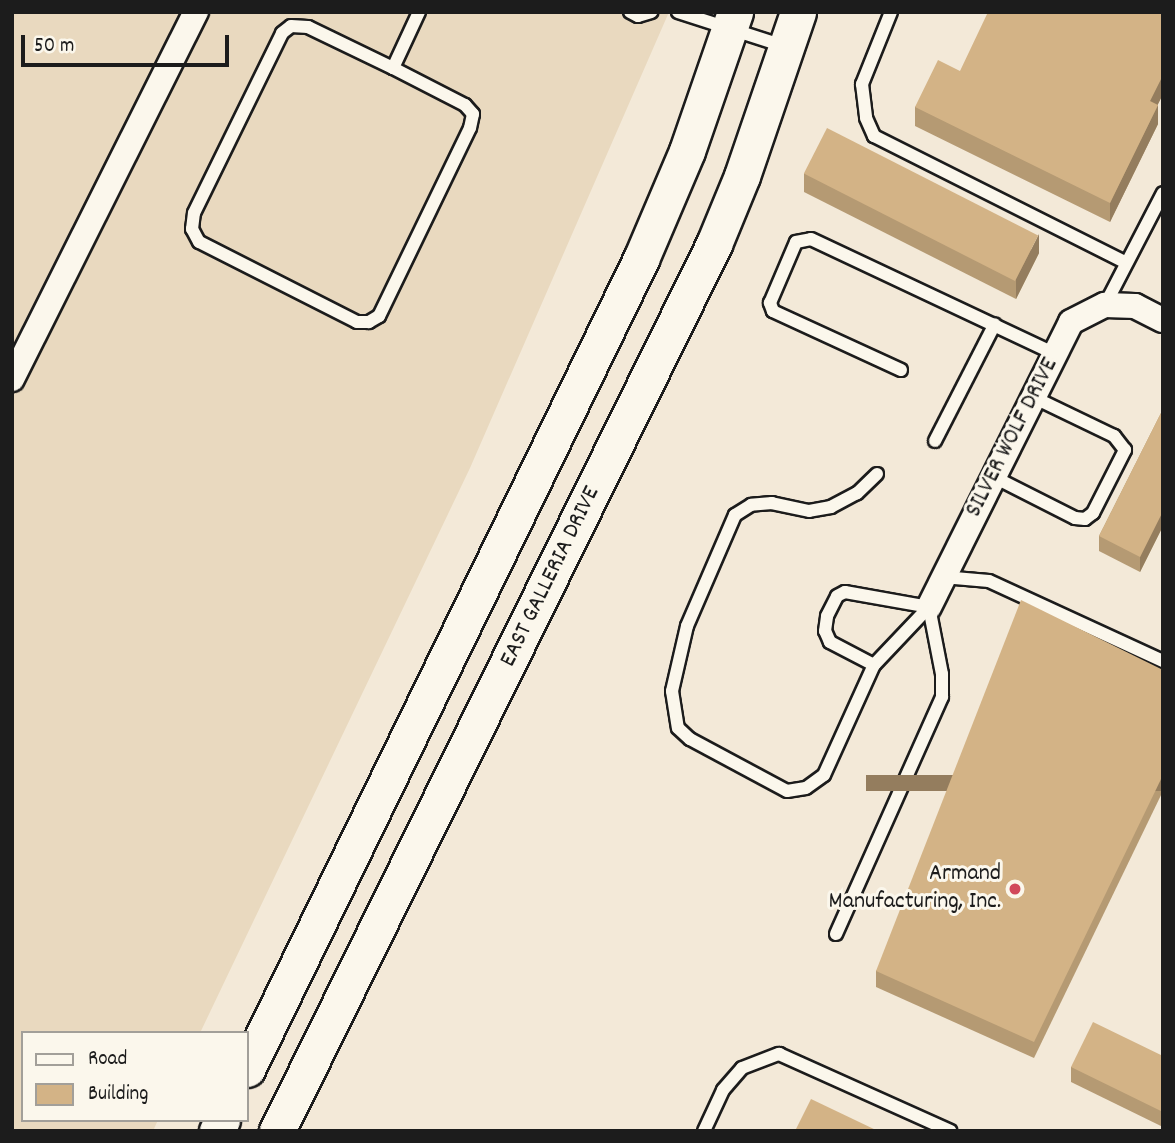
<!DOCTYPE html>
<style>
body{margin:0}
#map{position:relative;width:1175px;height:1143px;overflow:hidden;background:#f3e9d8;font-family:Dekko,sans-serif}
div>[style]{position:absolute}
.built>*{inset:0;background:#e9d9bf}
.roads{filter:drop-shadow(2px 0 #1c1c1c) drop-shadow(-2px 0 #1c1c1c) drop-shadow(0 2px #1c1c1c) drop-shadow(0 -2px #1c1c1c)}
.lane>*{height:12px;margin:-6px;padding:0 6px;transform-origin:6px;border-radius:6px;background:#fbf7ec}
.street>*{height:24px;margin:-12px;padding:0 12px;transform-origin:12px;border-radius:12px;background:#fbf7ec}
.secondary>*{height:35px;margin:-17.5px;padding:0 17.5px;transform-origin:17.5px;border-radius:17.5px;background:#fbf7ec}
.wall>*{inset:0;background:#b59a73}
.shaded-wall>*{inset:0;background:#947d5e;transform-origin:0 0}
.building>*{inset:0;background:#d3b386;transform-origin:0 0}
.dots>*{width:19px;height:19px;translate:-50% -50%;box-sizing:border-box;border:4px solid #fbf7ec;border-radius:50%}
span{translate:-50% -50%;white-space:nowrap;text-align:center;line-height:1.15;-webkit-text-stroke:6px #fbf7ec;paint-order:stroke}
.street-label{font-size:24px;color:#1c1c1c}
.poi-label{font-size:24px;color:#1c1c1c}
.right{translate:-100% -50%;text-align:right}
.frame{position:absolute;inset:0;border:14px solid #1c1c1c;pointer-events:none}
.legend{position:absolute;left:21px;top:1031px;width:228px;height:91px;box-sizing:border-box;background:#fbf7ec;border:2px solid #a29f99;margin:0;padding:9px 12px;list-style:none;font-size:21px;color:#1c1c1c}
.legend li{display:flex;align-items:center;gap:14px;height:35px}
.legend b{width:35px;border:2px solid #a29f99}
.scale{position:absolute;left:21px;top:35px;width:208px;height:32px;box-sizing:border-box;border:4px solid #1c1c1c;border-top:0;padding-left:9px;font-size:21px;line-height:24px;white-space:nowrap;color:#1c1c1c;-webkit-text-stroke:5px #fbf7ec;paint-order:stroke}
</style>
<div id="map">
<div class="built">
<i style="clip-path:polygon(12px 12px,669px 12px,470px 468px,200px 1033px,23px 1033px,23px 1120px,158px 1120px,153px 1131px,12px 1131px)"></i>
</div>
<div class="roads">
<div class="lane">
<i style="left:630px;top:12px;width:9px;rotate:27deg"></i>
<i style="left:638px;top:16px;width:14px;rotate:-17deg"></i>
<i style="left:678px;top:12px;width:111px;rotate:17.8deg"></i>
<i style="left:891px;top:12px;width:78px;rotate:111.9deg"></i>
<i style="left:862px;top:84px;width:34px;rotate:83deg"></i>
<i style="left:866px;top:118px;width:20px;rotate:66deg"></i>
<i style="left:874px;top:136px;width:282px;rotate:26.7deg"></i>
<i style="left:291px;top:26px;width:17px;rotate:3deg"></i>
<i style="left:308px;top:27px;width:94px;rotate:25.8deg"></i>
<i style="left:393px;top:68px;width:81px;rotate:27.2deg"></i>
<i style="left:465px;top:105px;width:12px;rotate:48deg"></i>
<i style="left:473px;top:114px;width:14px;rotate:102deg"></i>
<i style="left:470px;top:128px;width:209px;rotate:115.8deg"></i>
<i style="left:379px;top:316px;width:12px;rotate:149deg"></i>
<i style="left:369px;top:322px;width:12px;rotate:180deg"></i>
<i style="left:357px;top:322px;width:177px;rotate:-153.1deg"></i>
<i style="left:199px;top:242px;width:15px;rotate:-118deg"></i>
<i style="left:192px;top:229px;width:16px;rotate:-83deg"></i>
<i style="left:194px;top:213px;width:200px;rotate:-63.9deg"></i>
<i style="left:282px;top:33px;width:11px;rotate:-38deg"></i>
<i style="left:393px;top:68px;width:62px;rotate:-65.1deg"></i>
<i style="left:1105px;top:305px;width:126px;rotate:-62.6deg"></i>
<i style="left:901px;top:370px;width:141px;rotate:-155.3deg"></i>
<i style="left:773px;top:311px;width:9px;rotate:-111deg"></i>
<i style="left:770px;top:303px;width:66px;rotate:-66.9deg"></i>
<i style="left:796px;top:242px;width:15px;rotate:-11deg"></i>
<i style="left:811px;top:239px;width:270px;rotate:25.2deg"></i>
<i style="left:935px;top:441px;width:131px;rotate:-62.9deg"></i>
<i style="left:877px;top:474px;width:28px;rotate:136deg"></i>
<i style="left:857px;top:493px;width:30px;rotate:152deg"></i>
<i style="left:831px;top:507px;width:22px;rotate:170deg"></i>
<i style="left:809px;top:511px;width:38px;rotate:-168deg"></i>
<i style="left:772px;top:503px;width:21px;rotate:175deg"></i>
<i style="left:751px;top:505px;width:19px;rotate:148deg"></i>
<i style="left:735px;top:515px;width:121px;rotate:113.4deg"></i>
<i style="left:687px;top:626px;width:67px;rotate:103deg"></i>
<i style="left:672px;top:691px;width:37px;rotate:81deg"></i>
<i style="left:678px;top:728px;width:16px;rotate:43deg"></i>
<i style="left:690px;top:739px;width:110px;rotate:28.2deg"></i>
<i style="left:787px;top:791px;width:19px;rotate:-9deg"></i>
<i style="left:806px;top:788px;width:22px;rotate:-36deg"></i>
<i style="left:824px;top:775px;width:121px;rotate:-65.6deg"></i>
<i style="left:874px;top:665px;width:80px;rotate:-46.5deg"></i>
<i style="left:994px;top:477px;width:91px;rotate:26.8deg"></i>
<i style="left:1075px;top:518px;width:10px;rotate:6deg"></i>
<i style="left:1085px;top:519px;width:10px;rotate:-37deg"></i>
<i style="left:1093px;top:513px;width:71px;rotate:-63.1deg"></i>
<i style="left:1125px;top:450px;width:18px;rotate:-128deg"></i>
<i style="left:1114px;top:436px;width:90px;rotate:-154.3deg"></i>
<i style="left:943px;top:577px;width:46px;rotate:5deg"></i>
<i style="left:989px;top:581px;width:192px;rotate:24.7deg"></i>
<i style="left:874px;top:665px;width:50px;rotate:-152.4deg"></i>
<i style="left:830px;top:642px;width:12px;rotate:-114deg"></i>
<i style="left:825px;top:631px;width:15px;rotate:-82deg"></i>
<i style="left:827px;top:616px;width:22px;rotate:-63deg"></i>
<i style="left:837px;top:596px;width:9px;rotate:-27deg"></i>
<i style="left:845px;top:592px;width:85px;rotate:10.1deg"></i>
<i style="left:836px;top:934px;width:260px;rotate:-65.9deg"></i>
<i style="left:942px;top:697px;width:23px;rotate:-90deg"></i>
<i style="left:942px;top:674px;width:68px;rotate:-101deg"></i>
<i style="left:704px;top:1131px;width:45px;rotate:-65.1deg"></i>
<i style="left:723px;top:1090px;width:29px;rotate:-49deg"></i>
<i style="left:742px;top:1068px;width:40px;rotate:-21deg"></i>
<i style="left:779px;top:1054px;width:188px;rotate:24.2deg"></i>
</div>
<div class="street">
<i style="left:12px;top:379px;width:411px;rotate:-63.4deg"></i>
<i style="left:929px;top:607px;width:318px;rotate:-63.5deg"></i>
<i style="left:1071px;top:322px;width:38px;rotate:-27deg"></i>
<i style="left:1105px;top:305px;width:30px;rotate:2deg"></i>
<i style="left:1135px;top:306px;width:31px;rotate:27deg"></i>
</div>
<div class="secondary">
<i style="left:247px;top:1069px;width:901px;rotate:-64.06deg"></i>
<i style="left:641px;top:259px;width:117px;rotate:-66.9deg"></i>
<i style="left:687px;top:151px;width:147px;rotate:-70.9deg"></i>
<i style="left:217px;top:1131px;width:12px;rotate:-66deg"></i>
<i style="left:277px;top:1131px;width:989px;rotate:-63.77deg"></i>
<i style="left:714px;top:244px;width:74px;rotate:-67.6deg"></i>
<i style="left:742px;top:176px;width:173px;rotate:-71.1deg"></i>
</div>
</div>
<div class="wall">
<i style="clip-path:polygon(1163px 12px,1163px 94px,1158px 104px,1158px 124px,1110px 222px,915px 126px,915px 107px,960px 71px)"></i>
<i style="clip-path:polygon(804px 173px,1039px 253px,1016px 299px,804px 192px)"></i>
<i style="clip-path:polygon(1163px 409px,1163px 526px,1140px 572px,1099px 551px,1099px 536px)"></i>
<i style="clip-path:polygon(1163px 670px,1163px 791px,1034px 1058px,876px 987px,876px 971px)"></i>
<i style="clip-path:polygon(1163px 1056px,1163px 1127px,1071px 1082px,1071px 1067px)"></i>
</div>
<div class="shaded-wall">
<i style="clip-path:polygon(1163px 75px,1163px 94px,1150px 120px,1150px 101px)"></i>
<i style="clip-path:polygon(1158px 105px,1158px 124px,1110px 222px,1110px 203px)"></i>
<i style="clip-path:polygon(1039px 234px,1039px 253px,1016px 299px,1016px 279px)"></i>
<i style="clip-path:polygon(1163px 511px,1163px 526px,1140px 572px,1140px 557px)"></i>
<i style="left:1163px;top:775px;width:16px;height:297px;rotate:90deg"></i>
</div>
<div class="building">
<i style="clip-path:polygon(988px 12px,1163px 12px,1163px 75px,1150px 101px,1158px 105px,1110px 203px,915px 107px,938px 60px,960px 71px)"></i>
<i style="left:827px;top:128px;width:237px;height:51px;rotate:27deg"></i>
<i style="clip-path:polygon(1163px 409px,1163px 511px,1140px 557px,1099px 536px)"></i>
<i style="clip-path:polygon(1021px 600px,1163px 670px,1163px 775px,1034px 1042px,876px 971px)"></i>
<i style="clip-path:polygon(1093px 1022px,1163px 1056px,1163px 1112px,1071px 1067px)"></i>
<i style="clip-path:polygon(811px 1099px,878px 1131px,795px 1131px)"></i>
</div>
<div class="dots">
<i style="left:1015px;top:889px;background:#d1495b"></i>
</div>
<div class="street-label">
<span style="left:1013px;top:438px;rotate:-63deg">SILVER WOLF DRIVE</span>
<span style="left:551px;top:577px;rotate:-64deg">EAST GALLERIA DRIVE</span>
</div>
<div class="poi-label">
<span class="right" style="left:1001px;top:889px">Armand<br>Manufacturing, Inc.</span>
</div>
<div class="frame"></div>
<ul class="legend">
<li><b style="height:9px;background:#fbf7ec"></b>Road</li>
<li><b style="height:19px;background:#d3b386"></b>Building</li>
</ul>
<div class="scale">50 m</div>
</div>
